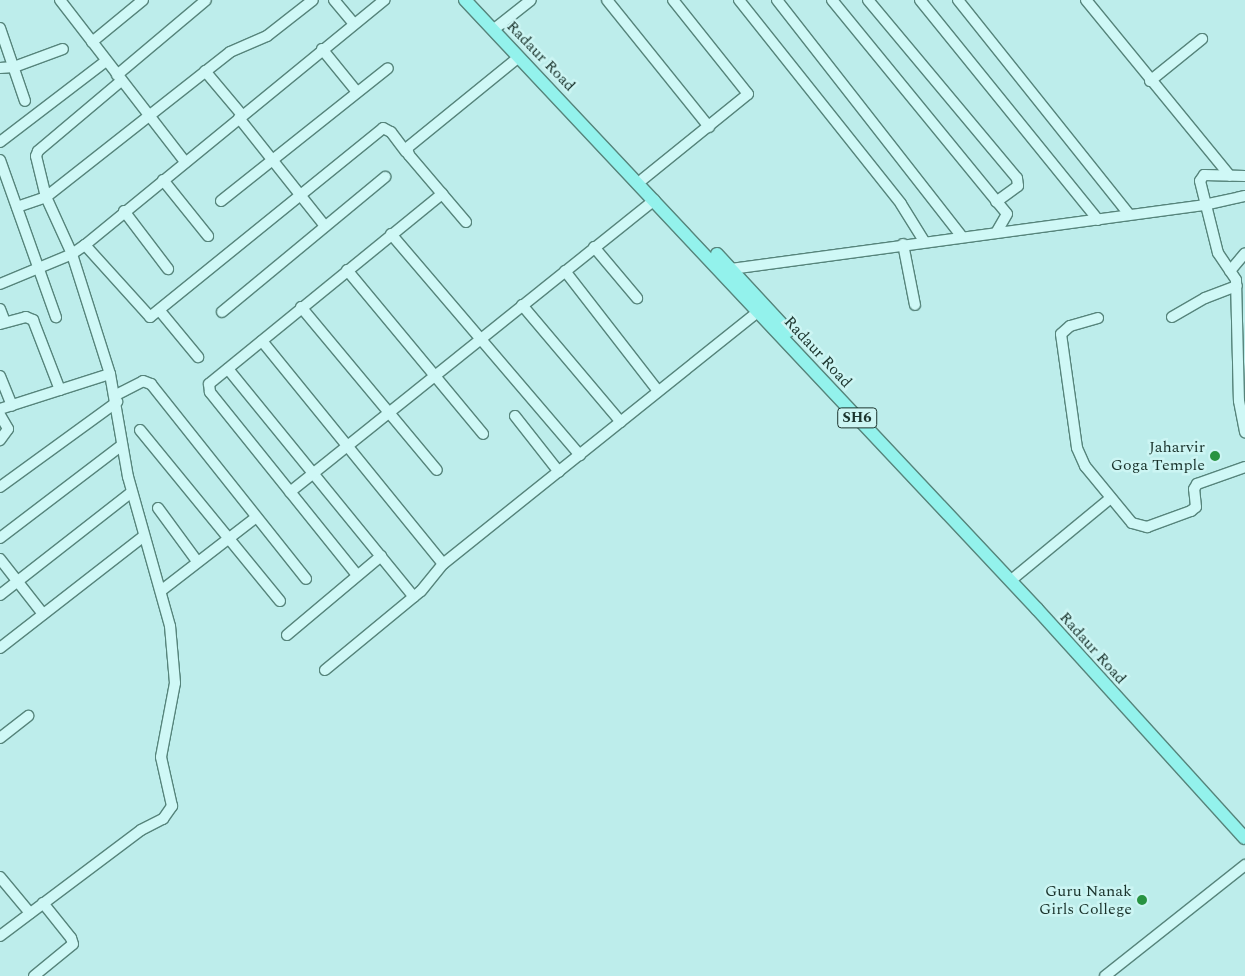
<!DOCTYPE html>
<style>
body{margin:0}
#map{position:relative;width:1245px;height:976px;overflow:hidden;background:#bdedeb;font-family:Spectral,serif}
div>[style]{position:absolute}
.roads{filter:drop-shadow(1px 0 #56847b) drop-shadow(-1px 0 #56847b) drop-shadow(0 1px #56847b) drop-shadow(0 -1px #56847b)}
.minor>*{height:10px;margin:-5px;padding:0 5px;transform-origin:5px;border-radius:5px;background:#cff8f6}
.major>*{height:12px;margin:-6px;padding:0 6px;transform-origin:6px;border-radius:6px;background:#93f2ec}
.dots>*{width:14px;height:14px;translate:-50% -50%;box-sizing:border-box;border:2px solid #ccf5f3;border-radius:50%}
span{translate:-50% -50%;white-space:nowrap;text-align:center;line-height:1.15;-webkit-text-stroke:5px #ccf5f3;paint-order:stroke}
.shield-label span{padding:1px 4px;background:#ccf5f3;border:1px solid;border-radius:4px;-webkit-text-stroke-width:0}
.shield-label{font-size:15px;color:#1b342d;font-weight:700}
.street-label{font-size:16px;color:#1b342d}
.poi-label{font-size:16px;color:#1b342d}
.right{translate:-100% -50%;text-align:right}
</style>
<div id="map">
<div class="roads">
<div class="minor">
<i style="left:60px;top:0;width:205px;rotate:52.3deg"></i>
<i style="left:334px;top:0;width:30px;rotate:50deg"></i>
<i style="left:607px;top:0;width:163px;rotate:51.2deg"></i>
<i style="left:739px;top:0;width:260px;rotate:51.5deg"></i>
<i style="left:901px;top:204px;width:44px;rotate:58.1deg"></i>
<i style="left:777px;top:0;width:301px;rotate:52deg"></i>
<i style="left:832px;top:0;width:276px;rotate:50.7deg"></i>
<i style="left:1007px;top:214px;width:22px;rotate:120deg"></i>
<i style="left:868px;top:0;width:232px;rotate:50.1deg"></i>
<i style="left:1017px;top:178px;width:8px;rotate:83deg"></i>
<i style="left:1018px;top:186px;width:27px;rotate:144deg"></i>
<i style="left:920px;top:0;width:283px;rotate:51deg"></i>
<i style="left:958px;top:0;width:274px;rotate:51.4deg"></i>
<i style="left:1086px;top:0;width:227px;rotate:50.7deg"></i>
<i style="left:0;top:28px;width:77px;rotate:71.1deg"></i>
<i style="left:493px;top:30px;width:48px;rotate:-38.3deg"></i>
<i style="left:92px;top:42px;width:66px;rotate:-39.5deg"></i>
<i style="left:322px;top:49px;width:55px;rotate:50.9deg"></i>
<i style="left:0;top:68px;width:14px;rotate:-4deg"></i>
<i style="left:14px;top:67px;width:52px;rotate:-20.2deg"></i>
<i style="left:205px;top:71px;width:57px;rotate:49.9deg"></i>
<i style="left:117px;top:75px;width:116px;rotate:-40.1deg"></i>
<i style="left:1150px;top:81px;width:67px;rotate:-38.9deg"></i>
<i style="left:239px;top:118px;width:138px;rotate:51.5deg"></i>
<i style="left:0;top:142px;width:133px;rotate:-37.4deg"></i>
<i style="left:0;top:160px;width:167px;rotate:70.4deg"></i>
<i style="left:1245px;top:176px;width:41px;rotate:-178.6deg"></i>
<i style="left:1204px;top:175px;width:7px;rotate:124deg"></i>
<i style="left:1200px;top:181px;width:74px;rotate:76deg"></i>
<i style="left:1218px;top:253px;width:32px;rotate:56deg"></i>
<i style="left:1236px;top:280px;width:121px;rotate:88.6deg"></i>
<i style="left:1239px;top:401px;width:32px;rotate:79deg"></i>
<i style="left:643px;top:179px;width:135px;rotate:-39deg"></i>
<i style="left:748px;top:94px;width:120px;rotate:-128.6deg"></i>
<i style="left:163px;top:180px;width:72px;rotate:51.2deg"></i>
<i style="left:221px;top:201px;width:213px;rotate:-38.5deg"></i>
<i style="left:17px;top:207px;width:31px;rotate:-19deg"></i>
<i style="left:46px;top:197px;width:234px;rotate:-38.2deg"></i>
<i style="left:230px;top:52px;width:40px;rotate:-23.4deg"></i>
<i style="left:267px;top:36px;width:58px;rotate:-38deg"></i>
<i style="left:124px;top:211px;width:73px;rotate:52.8deg"></i>
<i style="left:466px;top:222px;width:88px;rotate:-130.4deg"></i>
<i style="left:409px;top:155px;width:7px;rotate:-106deg"></i>
<i style="left:407px;top:148px;width:144px;rotate:-39.1deg"></i>
<i style="left:391px;top:234px;width:291px;rotate:49.5deg"></i>
<i style="left:903px;top:244px;width:62px;rotate:78.9deg"></i>
<i style="left:85px;top:245px;width:97px;rotate:47.9deg"></i>
<i style="left:150px;top:317px;width:300px;rotate:-39deg"></i>
<i style="left:383px;top:128px;width:9px;rotate:27deg"></i>
<i style="left:391px;top:132px;width:25px;rotate:53deg"></i>
<i style="left:594px;top:247px;width:67px;rotate:49.9deg"></i>
<i style="left:731px;top:269px;width:477px;rotate:-7.7deg"></i>
<i style="left:1204px;top:205px;width:42px;rotate:-12.4deg"></i>
<i style="left:347px;top:270px;width:213px;rotate:50.3deg"></i>
<i style="left:565px;top:271px;width:152px;rotate:52.2deg"></i>
<i style="left:1230px;top:271px;width:23px;rotate:-50deg"></i>
<i style="left:0;top:284px;width:78px;rotate:-22.6deg"></i>
<i style="left:72px;top:254px;width:16px;rotate:-35deg"></i>
<i style="left:85px;top:245px;width:387px;rotate:-39.3deg"></i>
<i style="left:522px;top:305px;width:153px;rotate:49.8deg"></i>
<i style="left:301px;top:307px;width:212px;rotate:50.2deg"></i>
<i style="left:0;top:309px;width:14px;rotate:69deg"></i>
<i style="left:160px;top:311px;width:60px;rotate:50.4deg"></i>
<i style="left:222px;top:312px;width:212px;rotate:-39.6deg"></i>
<i style="left:1172px;top:317px;width:38px;rotate:-30deg"></i>
<i style="left:1205px;top:298px;width:34px;rotate:-21deg"></i>
<i style="left:1098px;top:318px;width:29px;rotate:164deg"></i>
<i style="left:1070px;top:326px;width:12px;rotate:138deg"></i>
<i style="left:1061px;top:334px;width:115px;rotate:82deg"></i>
<i style="left:1077px;top:448px;width:20px;rotate:66deg"></i>
<i style="left:1085px;top:466px;width:74px;rotate:50.5deg"></i>
<i style="left:1132px;top:523px;width:16px;rotate:15deg"></i>
<i style="left:1147px;top:527px;width:47px;rotate:-20deg"></i>
<i style="left:1191px;top:511px;width:6px;rotate:-39deg"></i>
<i style="left:1196px;top:507px;width:18px;rotate:-96deg"></i>
<i style="left:1194px;top:489px;width:6px;rotate:-59deg"></i>
<i style="left:1197px;top:484px;width:51px;rotate:-19.5deg"></i>
<i style="left:0;top:324px;width:27px;rotate:-15deg"></i>
<i style="left:26px;top:317px;width:8px;rotate:23deg"></i>
<i style="left:33px;top:320px;width:75px;rotate:68.9deg"></i>
<i style="left:262px;top:341px;width:287px;rotate:50.9deg"></i>
<i style="left:228px;top:369px;width:294px;rotate:50.8deg"></i>
<i style="left:0;top:376px;width:32px;rotate:68deg"></i>
<i style="left:116px;top:395px;width:30px;rotate:-27deg"></i>
<i style="left:143px;top:381px;width:9px;rotate:21deg"></i>
<i style="left:151px;top:384px;width:249px;rotate:51.5deg"></i>
<i style="left:0;top:409px;width:115px;rotate:-17.7deg"></i>
<i style="left:0;top:415px;width:16px;rotate:60deg"></i>
<i style="left:8px;top:429px;width:14px;rotate:126deg"></i>
<i style="left:515px;top:416px;width:71px;rotate:51.8deg"></i>
<i style="left:140px;top:430px;width:221px;rotate:50.7deg"></i>
<i style="left:0;top:487px;width:145px;rotate:-36deg"></i>
<i style="left:290px;top:492px;width:467px;rotate:-38.7deg"></i>
<i style="left:158px;top:508px;width:66px;rotate:53.7deg"></i>
<i style="left:0;top:538px;width:153px;rotate:-37.3deg"></i>
<i style="left:0;top:559px;width:70px;rotate:52deg"></i>
<i style="left:357px;top:575px;width:235px;rotate:-128.8deg"></i>
<i style="left:210px;top:392px;width:8px;rotate:-97deg"></i>
<i style="left:209px;top:384px;width:301px;rotate:-39.2deg"></i>
<i style="left:1015px;top:577px;width:124px;rotate:-39.5deg"></i>
<i style="left:162px;top:590px;width:118px;rotate:-37.7deg"></i>
<i style="left:0;top:595px;width:167px;rotate:-38deg"></i>
<i style="left:287px;top:635px;width:123px;rotate:-40deg"></i>
<i style="left:0;top:648px;width:182px;rotate:-37.9deg"></i>
<i style="left:325px;top:670px;width:124px;rotate:-39.5deg"></i>
<i style="left:421px;top:591px;width:35px;rotate:-51deg"></i>
<i style="left:443px;top:564px;width:403px;rotate:-38.7deg"></i>
<i style="left:0;top:738px;width:36px;rotate:-38deg"></i>
<i style="left:0;top:877px;width:47px;rotate:50.2deg"></i>
<i style="left:0;top:936px;width:176px;rotate:-36.9deg"></i>
<i style="left:141px;top:830px;width:25px;rotate:-27deg"></i>
<i style="left:163px;top:819px;width:16px;rotate:-55deg"></i>
<i style="left:172px;top:806px;width:50px;rotate:-102.7deg"></i>
<i style="left:161px;top:757px;width:75px;rotate:-79.3deg"></i>
<i style="left:175px;top:683px;width:57px;rotate:-95deg"></i>
<i style="left:170px;top:626px;width:155px;rotate:-105.7deg"></i>
<i style="left:128px;top:477px;width:105px;rotate:-99.9deg"></i>
<i style="left:110px;top:374px;width:126px;rotate:-107.6deg"></i>
<i style="left:72px;top:254px;width:63px;rotate:-114.5deg"></i>
<i style="left:46px;top:197px;width:42px;rotate:-103.7deg"></i>
<i style="left:36px;top:156px;width:5px;rotate:-68deg"></i>
<i style="left:38px;top:151px;width:109px;rotate:-40.1deg"></i>
<i style="left:34px;top:976px;width:50px;rotate:-39.4deg"></i>
<i style="left:73px;top:944px;width:6px;rotate:-108deg"></i>
<i style="left:71px;top:938px;width:45px;rotate:-128.7deg"></i>
<i style="left:1105px;top:976px;width:179px;rotate:-38.4deg"></i>
</div>
<div class="major">
<i style="left:465px;top:0;width:836px;rotate:46.79deg"></i>
<i style="left:1037px;top:609px;width:309px;rotate:47.8deg"></i>
<i style="left:717px;top:254px;width:105px;rotate:47.3deg"></i>
</div>
</div>
<div class="dots">
<i style="left:1215px;top:456px;background:#279341"></i>
<i style="left:1142px;top:900px;background:#279341"></i>
</div>
<div class="shield-label">
<span style="left:857px;top:418px">SH6</span>
</div>
<div class="street-label">
<span style="left:541px;top:56px;rotate:46deg">Radaur Road</span>
<span style="left:818px;top:352px;rotate:47deg">Radaur Road</span>
<span style="left:1093px;top:648px;rotate:48deg">Radaur Road</span>
</div>
<div class="poi-label">
<span class="right" style="left:1205px;top:456px">Jaharvir<br>Goga Temple</span>
<span class="right" style="left:1132px;top:900px">Guru Nanak<br>Girls College</span>
</div>
</div>
